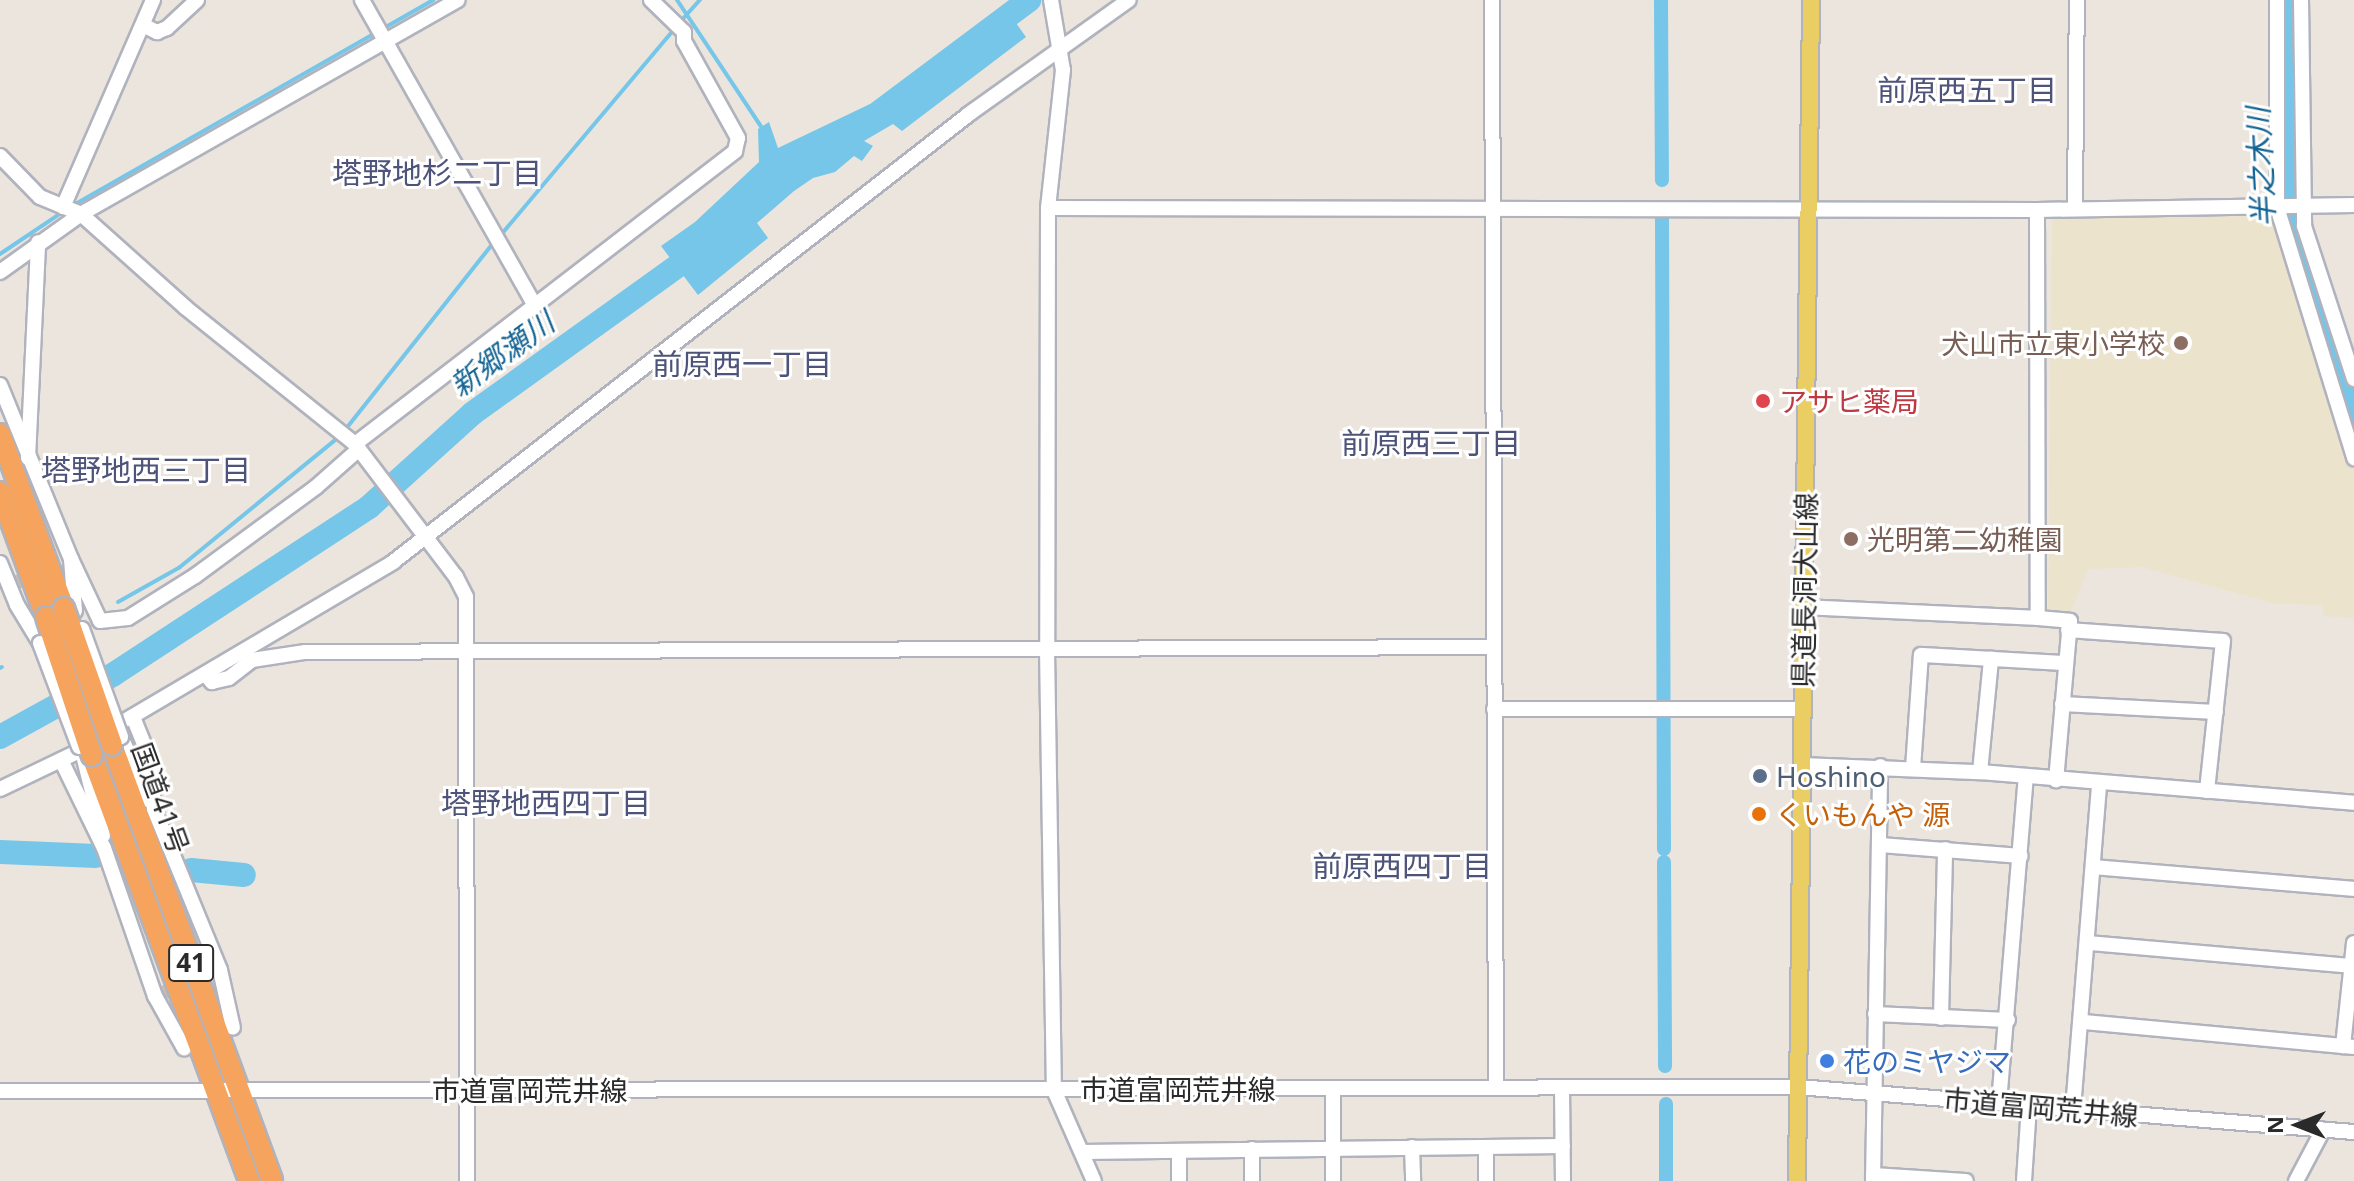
<!DOCTYPE html>
<meta charset="utf-8">
<style>
body{margin:0}
#map{position:relative;width:2354px;height:1181px;overflow:hidden;background:#ebe5dd;font-family:"Noto Sans","Noto Sans JP",sans-serif}
div>[style]{position:absolute}
.education>*{inset:0;background:#ece3cd}
.water>*{inset:0;background:#75c6e9}
.stream>*{height:4px;margin:-2px;padding:0 2px;transform-origin:2px;border-radius:2px;background:#75c6e9}
.canal>*{height:14px;margin:-7px;padding:0 7px;transform-origin:7px;border-radius:7px;background:#75c6e9}
.river>*{height:24px;margin:-12px;padding:0 12px;transform-origin:12px;border-radius:12px;background:#75c6e9}
.minor-tunnel>*{height:14px;margin-top:-7px;transform-origin:0;background:repeating-linear-gradient(90deg,#c4c0b9 0 14px,transparent 0 21px)}
.roads{filter:drop-shadow(2px 0 #b0b3bd) drop-shadow(-2px 0 #b0b3bd) drop-shadow(0 2px #b0b3bd) drop-shadow(0 -2px #b0b3bd)}
.minor>*{height:14px;margin:-7px;padding:0 7px;transform-origin:7px;border-radius:7px;background:#fff}
.major>*{height:16px;margin:-8px;padding:0 8px;transform-origin:8px;border-radius:8px;background:#eace63}
.highway>*{height:20px;margin:-10px;padding:0 10px;transform-origin:10px;border-radius:10px;background:#f6a45d}
.bridges{filter:drop-shadow(2px 0 #b0b3bd) drop-shadow(-2px 0 #b0b3bd) drop-shadow(0 2px #b0b3bd) drop-shadow(0 -2px #b0b3bd)}
.minor-bridge>*{height:14px;margin:-7px;padding:0 7px;transform-origin:7px;border-radius:7px;background:#fff}
.highway-bridge>*{height:20px;margin:-10px;padding:0 10px;transform-origin:10px;border-radius:10px;background:#f6a45d}
.dots>*{width:22px;height:22px;translate:-50% -50%;box-sizing:border-box;border:4px solid #fff;border-radius:50%}
span{translate:-50% -50%;white-space:nowrap;text-align:center;line-height:1.15;-webkit-text-stroke:6px #fff;paint-order:stroke}
.shield-label span{padding:2px 6px;background:#fff;border:2px solid;border-radius:6px;-webkit-text-stroke-width:0}
.shield-label{font-size:26px;color:#2a2a2a;font-weight:700}
.education-label{font-size:28px;color:#785e54}
.right{translate:-100% -50%;text-align:right}
.left{translate:0 -50%;text-align:left}
.health-label{font-size:28px;color:#be3a42}
.street-label{font-size:28px;color:#2a2a2a}
.service-label{font-size:28px;color:#4e5e75}
.food-label{font-size:28px;color:#c56008}
.shop-label{font-size:28px;color:#366cbe}
.neighbourhood-label{font-size:30px;color:#4d5379}
.water-label{font-size:30px;color:#146494;font-style:italic}
.north{position:absolute;left:2258px;top:1085px;width:80px;height:80px;-webkit-text-stroke:6px #fff;paint-order:stroke;rotate:270deg;font-size:22px;font-weight:700;line-height:32px;text-align:center;color:#2a2a2a}
.north::after{content:'';display:block;margin:auto;width:28px;height:36px;background:#2a2a2a;clip-path:polygon(50% 0,100% 100%,50% 72%,0 100%)}
</style>
<div id="map">
<div class="education">
<i style="clip-path:polygon(2052px 214px,2270px 214px,2354px 468px,2354px 618px,2323px 616px,2323px 605px,2276px 604px,2142px 567px,2088px 569px,2070px 613px,2048px 613px)"></i>
</div>
<div class="water">
<i style="clip-path:polygon(1016px 23px,1026px 37px,902px 131px,893px 124px,864px 141px,873px 146px,862px 161px,854px 156px,835px 172px,813px 178px,794px 191px,757px 223px,768px 238px,698px 295px,661px 246px,695px 222px,759px 162px,758px 129px,769px 122px,778px 148px,870px 104px,888px 112px)"></i>
</div>
<div class="stream">
<i style="left:677px;top:0;width:157px;rotate:56.4deg"></i>
<i style="left:680px;top:22px;width:30px;rotate:-48deg"></i>
<i style="left:72px;top:206px;width:416px;rotate:-29.7deg"></i>
<i style="left:500px;top:236px;width:272px;rotate:-49.9deg"></i>
<i style="left:0;top:254px;width:77px;rotate:-33.9deg"></i>
<i style="left:345px;top:430px;width:240px;rotate:-51.6deg"></i>
<i style="left:118px;top:602px;width:71px;rotate:-29.4deg"></i>
<i style="left:180px;top:567px;width:207px;rotate:-39.3deg"></i>
<i style="left:0;top:668px;width:2px;rotate:-27deg"></i>
</div>
<div class="canal">
<i style="left:1661px;top:0;width:180px;rotate:89.7deg"></i>
<i style="left:1662px;top:214px;width:635px;rotate:89.82deg"></i>
<i style="left:1664px;top:862px;width:204px;rotate:89.7deg"></i>
<i style="left:1666px;top:1181px;width:77px;rotate:-90deg"></i>
</div>
<div class="river">
<i style="left:2286px;top:0;width:230px;rotate:88deg"></i>
<i style="left:2294px;top:230px;width:197px;rotate:72.3deg"></i>
<i style="left:858px;top:128px;width:214px;rotate:-36.8deg"></i>
<i style="left:0;top:737px;width:130px;rotate:-28.9deg"></i>
<i style="left:114px;top:674px;width:305px;rotate:-33.2deg"></i>
<i style="left:369px;top:507px;width:140px;rotate:-42.1deg"></i>
<i style="left:473px;top:413px;width:283px;rotate:-35.7deg"></i>
<i style="left:0;top:852px;width:96px;rotate:2.4deg"></i>
<i style="left:191px;top:870px;width:53px;rotate:5.4deg"></i>
</div>
<div class="minor-tunnel">
<i style="left:8px;top:586px;width:69px;rotate:-23.2deg"></i>
<i style="left:155px;top:996px;width:70px;rotate:-21.8deg"></i>
</div>
<div class="roads">
<div class="minor">
<i style="left:362px;top:0;width:349px;rotate:60.5deg"></i>
<i style="left:1051px;top:0;width:71px;rotate:80.3deg"></i>
<i style="left:1063px;top:70px;width:139px;rotate:96.2deg"></i>
<i style="left:1048px;top:208px;width:441px;rotate:90.1deg"></i>
<i style="left:1047px;top:649px;width:441px;rotate:89.1deg"></i>
<i style="left:1054px;top:1090px;width:99px;rotate:66.3deg"></i>
<i style="left:1492px;top:0;width:1086px;rotate:89.79deg"></i>
<i style="left:2277px;top:0;width:207px;rotate:90deg"></i>
<i style="left:2277px;top:207px;width:263px;rotate:72.9deg"></i>
<i style="left:2301px;top:0;width:226px;rotate:89.2deg"></i>
<i style="left:2304px;top:226px;width:161px;rotate:71.9deg"></i>
<i style="left:143px;top:25px;width:16px;rotate:27deg"></i>
<i style="left:157px;top:32px;width:11px;rotate:-22deg"></i>
<i style="left:167px;top:28px;width:41px;rotate:-43deg"></i>
<i style="left:0;top:156px;width:57px;rotate:45.7deg"></i>
<i style="left:40px;top:197px;width:44px;rotate:22.5deg"></i>
<i style="left:81px;top:214px;width:141px;rotate:41.8deg"></i>
<i style="left:186px;top:308px;width:217px;rotate:38.8deg"></i>
<i style="left:355px;top:444px;width:167px;rotate:52.8deg"></i>
<i style="left:456px;top:577px;width:22px;rotate:63deg"></i>
<i style="left:466px;top:597px;width:584px;rotate:89.9deg"></i>
<i style="left:63px;top:207px;width:226px;rotate:-66.5deg"></i>
<i style="left:1048px;top:208px;width:989px;rotate:0.12deg"></i>
<i style="left:2037px;top:210px;width:317px;rotate:-0.9deg"></i>
<i style="left:2075px;top:209px;width:209px;rotate:-89.5deg"></i>
<i style="left:2037px;top:210px;width:408px;rotate:89.9deg"></i>
<i style="left:2038px;top:618px;width:32px;rotate:5deg"></i>
<i style="left:2070px;top:621px;width:160px;rotate:95deg"></i>
<i style="left:0;top:272px;width:100px;rotate:-35.6deg"></i>
<i style="left:81px;top:214px;width:433px;rotate:-29.6deg"></i>
<i style="left:0;top:385px;width:188px;rotate:67.8deg"></i>
<i style="left:71px;top:559px;width:52px;rotate:85.6deg"></i>
<i style="left:355px;top:444px;width:480px;rotate:-37.6deg"></i>
<i style="left:735px;top:151px;width:13px;rotate:-77deg"></i>
<i style="left:738px;top:138px;width:111px;rotate:-119.1deg"></i>
<i style="left:684px;top:41px;width:9px;rotate:-90deg"></i>
<i style="left:684px;top:32px;width:46px;rotate:-135.9deg"></i>
<i style="left:28px;top:458px;width:216px;rotate:-87.3deg"></i>
<i style="left:71px;top:559px;width:68px;rotate:64.9deg"></i>
<i style="left:100px;top:621px;width:28px;rotate:-6deg"></i>
<i style="left:128px;top:618px;width:79px;rotate:-32.1deg"></i>
<i style="left:195px;top:576px;width:150px;rotate:-36.3deg"></i>
<i style="left:316px;top:487px;width:57px;rotate:-41.5deg"></i>
<i style="left:0;top:563px;width:45px;rotate:68deg"></i>
<i style="left:17px;top:605px;width:44px;rotate:58.8deg"></i>
<i style="left:1804px;top:607px;width:234px;rotate:2.7deg"></i>
<i style="left:2068px;top:630px;width:155px;rotate:4.1deg"></i>
<i style="left:2223px;top:641px;width:151px;rotate:96.1deg"></i>
<i style="left:205px;top:674px;width:11px;rotate:49deg"></i>
<i style="left:212px;top:682px;width:17px;rotate:-13deg"></i>
<i style="left:229px;top:678px;width:29px;rotate:-38deg"></i>
<i style="left:252px;top:660px;width:54px;rotate:-8.6deg"></i>
<i style="left:305px;top:652px;width:1188px;rotate:-0.24deg"></i>
<i style="left:2062px;top:704px;width:154px;rotate:3deg"></i>
<i style="left:1494px;top:709px;width:308px"></i>
<i style="left:133px;top:717px;width:45px;rotate:68deg"></i>
<i style="left:150px;top:759px;width:50px;rotate:85.4deg"></i>
<i style="left:154px;top:809px;width:174px;rotate:67.7deg"></i>
<i style="left:220px;top:970px;width:59px;rotate:77.4deg"></i>
<i style="left:128px;top:719px;width:308px;rotate:-30.6deg"></i>
<i style="left:393px;top:562px;width:730px;rotate:-37.87deg"></i>
<i style="left:969px;top:114px;width:196px;rotate:-35.5deg"></i>
<i style="left:121px;top:737px;width:70px;rotate:65.6deg"></i>
<i style="left:84px;top:759px;width:79px;rotate:76.1deg"></i>
<i style="left:61px;top:760px;width:98px;rotate:64deg"></i>
<i style="left:104px;top:848px;width:157px;rotate:71deg"></i>
<i style="left:155px;top:996px;width:60px;rotate:60.9deg"></i>
<i style="left:1802px;top:765px;width:178px;rotate:2.3deg"></i>
<i style="left:1980px;top:772px;width:375px;rotate:4.7deg"></i>
<i style="left:1913px;top:768px;width:113px;rotate:-86deg"></i>
<i style="left:1921px;top:655px;width:144px;rotate:3.2deg"></i>
<i style="left:1980px;top:772px;width:114px;rotate:-84.4deg"></i>
<i style="left:0;top:789px;width:83px;rotate:-25.6deg"></i>
<i style="left:1881px;top:845px;width:140px;rotate:4.5deg"></i>
<i style="left:2094px;top:867px;width:261px;rotate:4.8deg"></i>
<i style="left:2089px;top:943px;width:264px;rotate:5deg"></i>
<i style="left:2354px;top:943px;width:104px;rotate:96.1deg"></i>
<i style="left:2343px;top:1046px;width:11px;rotate:5deg"></i>
<i style="left:1875px;top:1014px;width:133px;rotate:2.6deg"></i>
<i style="left:1941px;top:1018px;width:169px;rotate:-88.6deg"></i>
<i style="left:2084px;top:1022px;width:260px;rotate:5.3deg"></i>
<i style="left:1562px;top:1087px;width:94px;rotate:89.4deg"></i>
<i style="left:0;top:1091px;width:1798px;rotate:-0.13deg"></i>
<i style="left:1798px;top:1087px;width:558px;rotate:4.63deg"></i>
<i style="left:1999px;top:1103px;width:327px;rotate:-85.3deg"></i>
<i style="left:2073px;top:1109px;width:327px;rotate:-85.4deg"></i>
<i style="left:1412px;top:1147px;width:34px;rotate:88deg"></i>
<i style="left:1486px;top:1148px;width:33px;rotate:90deg"></i>
<i style="left:1252px;top:1149px;width:32px;rotate:90deg"></i>
<i style="left:1082px;top:1152px;width:481px;rotate:-0.7deg"></i>
<i style="left:1873px;top:1175px;width:93px;rotate:3.7deg"></i>
<i style="left:1179px;top:1181px;width:30px;rotate:-90deg"></i>
<i style="left:1333px;top:1181px;width:93px;rotate:-90deg"></i>
<i style="left:1873px;top:1181px;width:415px;rotate:-89deg"></i>
<i style="left:2024px;top:1181px;width:75px;rotate:-86.2deg"></i>
<i style="left:2296px;top:1181px;width:58px;rotate:-62.1deg"></i>
</div>
<div class="major">
<i style="left:1797px;top:1181px;width:1181px;rotate:-89.32deg"></i>
</div>
<div class="highway">
<i style="left:0;top:434px;width:185px;rotate:69.8deg"></i>
<i style="left:0;top:492px;width:133px;rotate:69.8deg"></i>
<i style="left:112px;top:745px;width:464px;rotate:69.8deg"></i>
<i style="left:92px;top:756px;width:453px;rotate:69.7deg"></i>
</div>
</div>
<div class="bridges">
<div class="minor-bridge">
<i style="left:82px;top:629px;width:115px;rotate:70.1deg"></i>
<i style="left:40px;top:643px;width:111px;rotate:69.4deg"></i>
</div>
<div class="highway-bridge">
<i style="left:64px;top:608px;width:145px;rotate:70.7deg"></i>
<i style="left:46px;top:617px;width:146px;rotate:71.7deg"></i>
</div>
</div>
<div class="dots">
<i style="left:2181px;top:343px;background:#8d6e63"></i>
<i style="left:1763px;top:401px;background:#e0444e"></i>
<i style="left:1851px;top:539px;background:#8d6e63"></i>
<i style="left:1760px;top:776px;background:#5c6f8a"></i>
<i style="left:1759px;top:814px;background:#e8710a"></i>
<i style="left:1827px;top:1061px;background:#3f7fe0"></i>
</div>
<div class="shield-label">
<span style="left:191px;top:963px">41</span>
</div>
<div class="education-label">
<span class="right" style="left:2165px;top:343px">犬山市立東小学校</span>
<span class="left" style="left:1867px;top:539px">光明第二幼稚園</span>
</div>
<div class="health-label">
<span class="left" style="left:1779px;top:401px">アサヒ薬局</span>
</div>
<div class="street-label">
<span style="left:1804px;top:590px;rotate:-89deg">県道長洞犬山線</span>
<span style="left:161px;top:798px;rotate:70deg">国道41号</span>
<span style="left:1178px;top:1089px">市道富岡荒井線</span>
<span style="left:530px;top:1090px">市道富岡荒井線</span>
<span style="left:2041px;top:1107px;rotate:5deg">市道富岡荒井線</span>
</div>
<div class="service-label">
<span class="left" style="left:1776px;top:776px">Hoshino</span>
</div>
<div class="food-label">
<span class="left" style="left:1775px;top:814px">くいもんや 源</span>
</div>
<div class="shop-label">
<span class="left" style="left:1843px;top:1061px">花のミヤジマ</span>
</div>
<div class="neighbourhood-label">
<span style="left:1967px;top:90px">前原西五丁目</span>
<span style="left:437px;top:173px">塔野地杉二丁目</span>
<span style="left:742px;top:364px">前原西一丁目</span>
<span style="left:1431px;top:443px">前原西三丁目</span>
<span style="left:146px;top:470px">塔野地西三丁目</span>
<span style="left:546px;top:803px">塔野地西四丁目</span>
<span style="left:1402px;top:866px">前原西四丁目</span>
</div>
<div class="water-label">
<span style="left:2261px;top:167px;rotate:-93deg">半之木川</span>
<span style="left:502px;top:354px;rotate:-36deg">新郷瀬川</span>
</div>
<div class="north">N</div>
</div>
